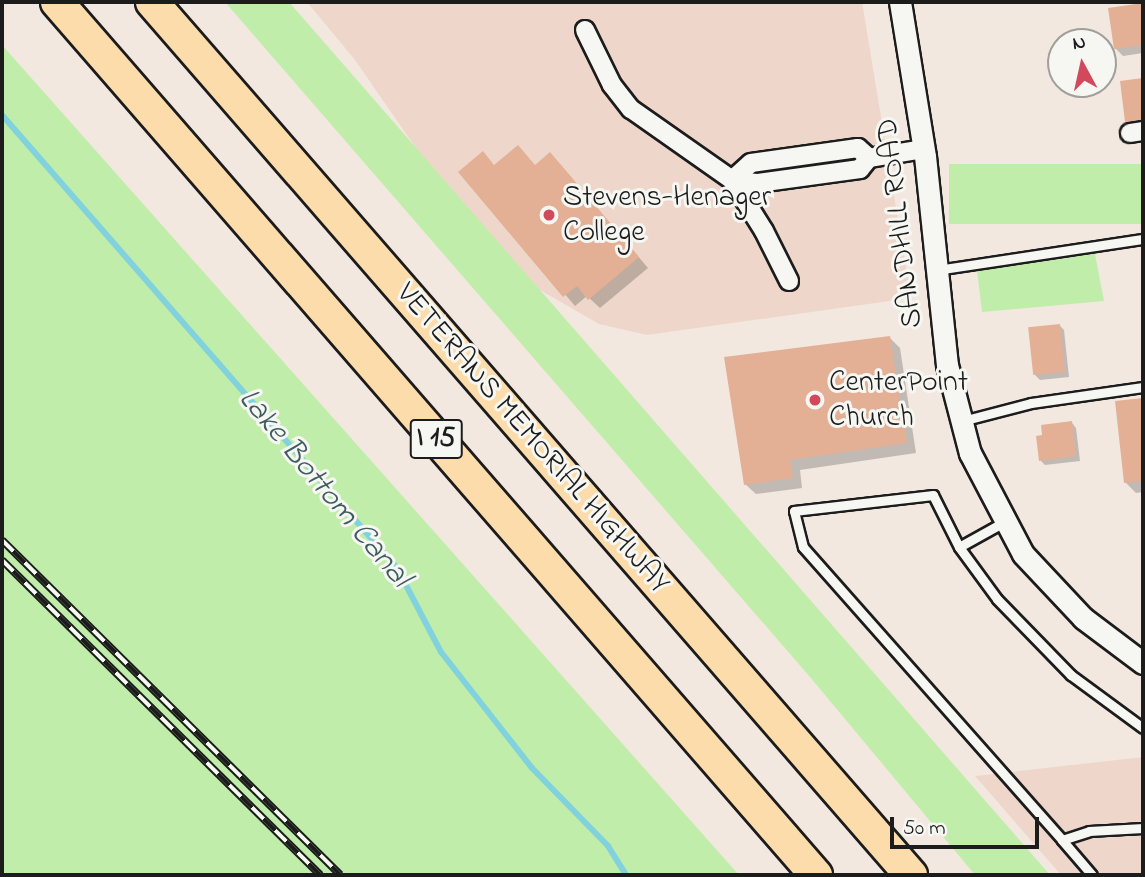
<!DOCTYPE html>
<style>
body{margin:0}
#map{position:relative;width:1145px;height:877px;overflow:hidden;background:#f2e8e0;font-family:"Indie Flower",sans-serif}
div>[style]{position:absolute}
.built>*{inset:0;background:#eed7ca}
.green>*{inset:0;background:#c1edaa;transform-origin:0 0}
.shadow>*{inset:0;background:#0003}
.stream>*{height:6px;margin:-3px;padding:0 3px;transform-origin:3px;border-radius:3px;background:#81d2dc}
.building>*{inset:0;background:#e3b096;transform-origin:0 0}
.roads{filter:drop-shadow(2px 0 #1c1c1c) drop-shadow(-2px 0 #1c1c1c) drop-shadow(0 2px #1c1c1c) drop-shadow(0 -2px #1c1c1c)}
.service>*{height:9px;margin:-4.5px;padding:0 4.5px;transform-origin:4.5px;border-radius:4.5px;background:#f6f6f2}
.minor>*{height:18px;margin:-9px;padding:0 9px;transform-origin:9px;border-radius:9px;background:#f6f6f2}
.tertiary>*{height:21px;margin:-10.5px;padding:0 10.5px;transform-origin:10.5px;border-radius:10.5px;background:#f6f6f2}
.motorway>*{height:32px;margin:-16px;padding:0 16px;transform-origin:16px;border-radius:16px;background:#fddcac}
.rail>*{height:8px;margin-top:-4px;transform-origin:0;background:repeating-linear-gradient(90deg,#f6f6f2 0 16px,#1c1c1c 0 32px);box-sizing:border-box;border-block:2px solid #1c1c1c}
.dots>*{width:19px;height:19px;translate:-50% -50%;box-sizing:border-box;border:4px solid #f6f6f2;border-radius:50%}
span{translate:-50% -50%;white-space:nowrap;text-align:center;line-height:1.15;-webkit-text-stroke:6px #f6f6f2;paint-order:stroke}
.shield-label span{padding:2px 5px;background:#f6f6f2;border:2px solid;border-radius:5px;-webkit-text-stroke-width:0}
.shield-label{font-size:28px;color:#1c1c1c;font-weight:700}
.poi-label{font-size:30px;color:#1c1c1c}
.left{translate:0 -50%;text-align:left}
.street-label{font-size:30px;color:#1c1c1c}
.water-label{font-size:32px;color:#3f5c5f;font-style:italic}
.frame{position:absolute;inset:0;border:4px solid #1c1c1c;pointer-events:none}
.north{position:absolute;left:1047px;top:28px;width:70px;height:70px;box-sizing:border-box;background:#f6f6f2;border:2px solid #9f9f9c;border-radius:50%;rotate:352deg;font-size:19px;font-weight:700;line-height:28px;text-align:center;color:#1c1c1c}
.north::after{content:'';display:block;margin:auto;width:24px;height:32px;background:#d1495b;clip-path:polygon(50% 0,100% 100%,50% 72%,0 100%)}
.scale{position:absolute;left:890px;top:817px;width:149px;height:32px;box-sizing:border-box;border:4px solid #1c1c1c;border-top:0;padding-left:9px;font-size:21px;line-height:24px;white-space:nowrap;color:#1c1c1c;-webkit-text-stroke:5px #f6f6f2;paint-order:stroke}
</style>
<div id="map">
<div class="built">
<i style="clip-path:polygon(307px 2px,862px 2px,911px 298px,647px 335px,599px 324px,533px 286px,438px 180px,355px 60px)"></i>
<i style="clip-path:polygon(1143px 757px,1143px 875px,1061px 875px,975px 776px)"></i>
</div>
<div class="green">
<i style="clip-path:polygon(225px 2px,289px 2px,1050px 875px,975px 875px,810px 677px)"></i>
<i style="clip-path:polygon(2px 45px,739px 875px,2px 875px)"></i>
<i style="left:1143px;top:164px;width:60px;height:194px;rotate:90deg"></i>
<i style="clip-path:polygon(1095px 254px,1104px 301px,982px 312px,977px 271px)"></i>
</div>
<div class="shadow">
<i style="clip-path:polygon(1143px 5px,1143px 53px,1123px 56px,1115px 48px,1110px 9px)"></i>
<i style="clip-path:polygon(1143px 80px,1143px 128px,1135px 129px,1127px 122px,1122px 83px)"></i>
<i style="clip-path:polygon(560px 164px,648px 268px,600px 308px,587px 296px,575px 306px,461px 172px)"></i>
<i style="clip-path:polygon(1059px 325px,1064px 330px,1069px 377px,1040px 380px,1035px 375px)"></i>
<i style="clip-path:polygon(890px 338px,900px 348px,916px 453px,800px 470px,802px 488px,756px 494px,745px 484px)"></i>
<i style="clip-path:polygon(1143px 400px,1143px 492px,1136px 493px,1126px 483px,1117px 403px)"></i>
<i style="clip-path:polygon(1072px 423px,1076px 428px,1080px 461px,1045px 465px,1040px 460px)"></i>
</div>
<div class="stream">
<i style="left:2px;top:115px;width:601px;rotate:48.91deg"></i>
<i style="left:397px;top:568px;width:95px;rotate:62.4deg"></i>
<i style="left:441px;top:652px;width:147px;rotate:51.9deg"></i>
<i style="left:532px;top:768px;width:109px;rotate:45.7deg"></i>
<i style="left:608px;top:846px;width:34px;rotate:58deg"></i>
</div>
<div class="building">
<i style="clip-path:polygon(1143px 3px,1143px 45px,1114px 49px,1108px 8px)"></i>
<i style="clip-path:polygon(1143px 78px,1143px 120px,1125px 122px,1120px 81px)"></i>
<i style="clip-path:polygon(518px 145px,535px 165px,550px 152px,639px 257px,588px 300px,577px 286px,563px 297px,458px 172px,483px 151px,494px 165px)"></i>
<i style="left:1060px;top:324px;width:48px;height:32px;rotate:84deg"></i>
<i style="clip-path:polygon(890px 336px,907px 443px,790px 460px,793px 478px,744px 485px,724px 357px)"></i>
<i style="clip-path:polygon(1143px 398px,1143px 481px,1124px 483px,1115px 401px)"></i>
<i style="clip-path:polygon(1072px 421px,1076px 456px,1039px 461px,1036px 436px,1042px 435px,1041px 425px)"></i>
</div>
<div class="roads">
<div class="service">
<i style="left:937px;top:270px;width:208px;rotate:-8.6deg"></i>
<i style="left:962px;top:421px;width:71px;rotate:-14.6deg"></i>
<i style="left:1031px;top:403px;width:113px;rotate:-8.1deg"></i>
<i style="left:1004px;top:522px;width:51px;rotate:150.9deg"></i>
<i style="left:959px;top:547px;width:64px;rotate:53.8deg"></i>
<i style="left:997px;top:599px;width:106px;rotate:45.8deg"></i>
<i style="left:1071px;top:675px;width:89px;rotate:36.4deg"></i>
<i style="left:959px;top:547px;width:58px;rotate:-116.6deg"></i>
<i style="left:933px;top:495px;width:140px;rotate:173.4deg"></i>
<i style="left:794px;top:511px;width:37px;rotate:76deg"></i>
<i style="left:803px;top:547px;width:391px;rotate:48.5deg"></i>
<i style="left:1062px;top:840px;width:28px;rotate:-18deg"></i>
<i style="left:1089px;top:831px;width:54px;rotate:-3.2deg"></i>
<i style="left:1062px;top:840px;width:46px;rotate:49.4deg"></i>
</div>
<div class="minor">
<i style="left:585px;top:30px;width:61px;rotate:63.9deg"></i>
<i style="left:612px;top:85px;width:31px;rotate:52deg"></i>
<i style="left:631px;top:109px;width:123px;rotate:35.1deg"></i>
<i style="left:732px;top:180px;width:60px;rotate:57.9deg"></i>
<i style="left:764px;top:231px;width:56px;rotate:63.4deg"></i>
<i style="left:1130px;top:133px;width:13px;rotate:-9deg"></i>
<i style="left:732px;top:180px;width:26px;rotate:7deg"></i>
<i style="left:758px;top:183px;width:103px;rotate:-7.8deg"></i>
<i style="left:860px;top:169px;width:14px;rotate:-51deg"></i>
<i style="left:869px;top:158px;width:56px;rotate:-9.3deg"></i>
<i style="left:732px;top:180px;width:25px;rotate:-42deg"></i>
<i style="left:751px;top:163px;width:108px;rotate:-8deg"></i>
<i style="left:858px;top:148px;width:15px;rotate:42deg"></i>
</div>
<div class="tertiary">
<i style="left:900px;top:2px;width:156px;rotate:80.8deg"></i>
<i style="left:925px;top:156px;width:210px;rotate:84deg"></i>
<i style="left:947px;top:365px;width:91px;rotate:75.4deg"></i>
<i style="left:970px;top:453px;width:114px;rotate:62.3deg"></i>
<i style="left:1023px;top:554px;width:88px;rotate:46.8deg"></i>
<i style="left:1083px;top:618px;width:75px;rotate:36.9deg"></i>
</div>
<div class="motorway">
<i style="left:57px;top:2px;width:1157px;rotate:49deg"></i>
<i style="left:152px;top:2px;width:1157px;rotate:49deg"></i>
</div>
</div>
<div class="rail">
<i style="left:2px;top:540px;width:476px;rotate:44.7deg"></i>
<i style="left:2px;top:560px;width:448px;rotate:44.7deg"></i>
</div>
<div class="dots">
<i style="left:549px;top:215px;background:#d1495b"></i>
<i style="left:815px;top:400px;background:#d1495b"></i>
</div>
<div class="shield-label">
<span style="left:436px;top:439px">I 15</span>
</div>
<div class="poi-label">
<span class="left" style="left:563px;top:215px">Stevens-Henager<br>College</span>
<span class="left" style="left:829px;top:400px">CenterPoint<br>Church</span>
</div>
<div class="street-label">
<span style="left:901px;top:223px;rotate:-97deg">SANDHILL ROAD</span>
<span style="left:532px;top:439px;rotate:49deg">VETERANS MEMORIAL HIGHWAY</span>
</div>
<div class="water-label">
<span style="left:323px;top:489px;rotate:50deg">Lake Bottom Canal</span>
</div>
<div class="frame"></div>
<div class="north">N</div>
<div class="scale">50 m</div>
</div>
